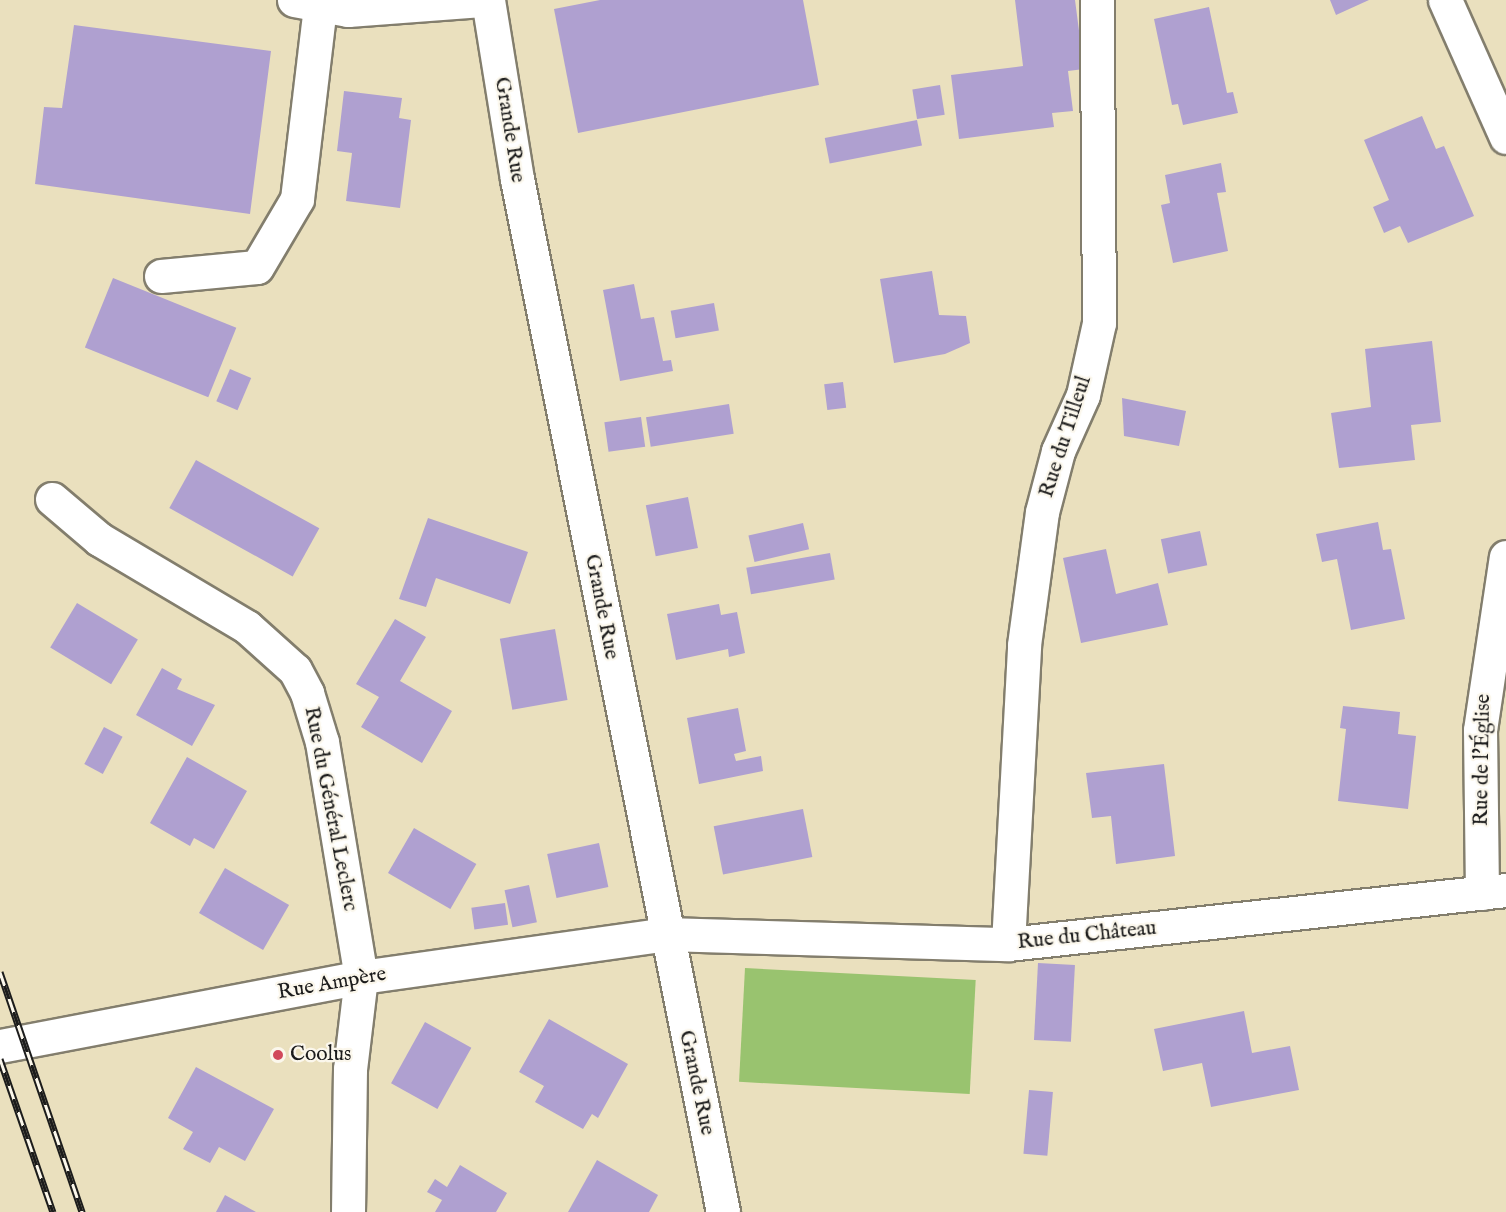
<!DOCTYPE html>
<meta charset="utf-8">
<style>
body{margin:0}
#map{position:relative;width:1506px;height:1212px;overflow:hidden;background:#eae0be;font-family:"IM FELL English",serif}
div>[style]{position:absolute}
.green>*{inset:0;background:#99c36f;transform-origin:0 0}
.building>*{inset:0;background:#afa0d0;transform-origin:0 0}
.roads{filter:drop-shadow(2px 0 #837e6d) drop-shadow(-2px 0 #837e6d) drop-shadow(0 2px #837e6d) drop-shadow(0 -2px #837e6d)}
.minor>*{height:33px;margin:-16.5px;padding:0 16.5px;transform-origin:16.5px;border-radius:16.5px;background:#fff}
.rail>*{height:7px;margin-top:-3.5px;transform-origin:0;background:repeating-linear-gradient(90deg,#fbf7ec 0 14px,#1c1c1c 0 28px);box-sizing:border-box;border-block:2px solid #1c1c1c}
.dots>*{width:16px;height:16px;translate:-50% -50%;box-sizing:border-box;border:3px solid #fbf7ec;border-radius:50%}
span{translate:-50% -50%;white-space:nowrap;text-align:center;line-height:1.15;-webkit-text-stroke:4.5px #fbf7ec;paint-order:stroke}
.street-label{font-size:21px;color:#1c1c1c}
.poi-label{font-size:21px;color:#1c1c1c}
.left{translate:0 -50%;text-align:left}
</style>
<div id="map">
<div class="green">
<i style="left:745px;top:968px;width:231px;height:114px;rotate:3deg"></i>
</div>
<div class="building">
<i style="clip-path:polygon(600px 0,803px 0,819px 85px,578px 133px,554px 9px)"></i>
<i style="clip-path:polygon(1015px 0,1075px 0,1084px 69px,1068px 71px,1073px 111px,1052px 113px,1054px 127px,959px 139px,951px 75px,1023px 66px)"></i>
<i style="clip-path:polygon(1330px 0,1369px 0,1336px 15px)"></i>
<i style="clip-path:polygon(1209px 7px,1227px 93px,1233px 92px,1238px 113px,1183px 125px,1178px 104px,1172px 105px,1154px 19px)"></i>
<i style="clip-path:polygon(74px 25px,271px 51px,250px 214px,35px 184px,44px 107px,62px 108px)"></i>
<i style="left:940px;top:85px;width:30px;height:28px;rotate:81deg"></i>
<i style="clip-path:polygon(344px 91px,402px 98px,399px 118px,411px 120px,400px 208px,346px 201px,352px 153px,337px 151px)"></i>
<i style="clip-path:polygon(1422px 116px,1436px 149px,1444px 146px,1474px 216px,1408px 243px,1400px 226px,1384px 233px,1373px 207px,1389px 200px,1364px 140px)"></i>
<i style="left:917px;top:120px;width:26px;height:94px;rotate:79deg"></i>
<i style="clip-path:polygon(1221px 163px,1226px 192px,1217px 193px,1228px 251px,1173px 263px,1161px 205px,1170px 203px,1165px 175px)"></i>
<i style="clip-path:polygon(932px 271px,939px 315px,966px 316px,970px 343px,945px 354px,894px 363px,880px 279px)"></i>
<i style="left:113px;top:278px;width:133px;height:75px;rotate:22deg"></i>
<i style="clip-path:polygon(634px 284px,641px 319px,654px 317px,663px 361px,671px 360px,673px 371px,620px 381px,603px 290px)"></i>
<i style="left:714px;top:303px;width:28px;height:44px;rotate:80deg"></i>
<i style="clip-path:polygon(1432px 341px,1441px 422px,1411px 425px,1415px 460px,1339px 468px,1331px 413px,1371px 407px,1365px 349px)"></i>
<i style="left:230px;top:369px;width:23px;height:35px;rotate:23deg"></i>
<i style="left:843px;top:382px;width:26px;height:19px;rotate:83deg"></i>
<i style="clip-path:polygon(1122px 398px,1186px 411px,1179px 446px,1124px 436px)"></i>
<i style="left:729px;top:404px;width:30px;height:84px;rotate:81deg"></i>
<i style="left:641px;top:417px;width:30px;height:37px;rotate:82deg"></i>
<i style="left:196px;top:460px;width:141px;height:55px;rotate:29deg"></i>
<i style="left:688px;top:497px;width:52px;height:43px;rotate:79deg"></i>
<i style="clip-path:polygon(428px 518px,528px 552px,510px 604px,436px 578px,426px 607px,399px 599px)"></i>
<i style="clip-path:polygon(1378px 522px,1383px 550px,1391px 549px,1405px 619px,1351px 630px,1337px 559px,1322px 562px,1316px 534px)"></i>
<i style="left:803px;top:523px;width:27px;height:56px;rotate:77deg"></i>
<i style="left:1200px;top:531px;width:35px;height:40px;rotate:78deg"></i>
<i style="clip-path:polygon(1106px 549px,1116px 594px,1158px 583px,1168px 625px,1081px 643px,1063px 558px)"></i>
<i style="left:830px;top:553px;width:27px;height:85px;rotate:80deg"></i>
<i style="left:77px;top:603px;width:71px;height:52px;rotate:31deg"></i>
<i style="clip-path:polygon(719px 604px,721px 615px,737px 612px,745px 653px,729px 657px,728px 649px,676px 660px,667px 614px)"></i>
<i style="clip-path:polygon(395px 619px,426px 637px,400px 681px,452px 711px,422px 763px,361px 727px,379px 697px,356px 684px)"></i>
<i style="left:555px;top:629px;width:72px;height:56px;rotate:80deg"></i>
<i style="clip-path:polygon(162px 668px,182px 679px,177px 689px,215px 705px,192px 746px,136px 715px)"></i>
<i style="clip-path:polygon(1343px 706px,1400px 712px,1398px 734px,1416px 736px,1408px 809px,1338px 801px,1346px 729px,1340px 728px)"></i>
<i style="clip-path:polygon(738px 708px,746px 751px,734px 754px,736px 761px,761px 756px,763px 771px,699px 784px,687px 718px)"></i>
<i style="left:104px;top:727px;width:21px;height:42px;rotate:28deg"></i>
<i style="clip-path:polygon(187px 757px,247px 791px,214px 849px,194px 838px,190px 846px,150px 823px)"></i>
<i style="clip-path:polygon(1164px 764px,1175px 856px,1116px 864px,1111px 816px,1092px 818px,1086px 773px)"></i>
<i style="left:803px;top:809px;width:49px;height:91px;rotate:79deg"></i>
<i style="left:414px;top:828px;width:72px;height:52px;rotate:30deg"></i>
<i style="left:599px;top:843px;width:45px;height:53px;rotate:78deg"></i>
<i style="left:225px;top:868px;width:74px;height:52px;rotate:30deg"></i>
<i style="left:529px;top:885px;width:38px;height:25px;rotate:78deg"></i>
<i style="left:505px;top:903px;width:22px;height:34px;rotate:82deg"></i>
<i style="left:1038px;top:963px;width:37px;height:77px;rotate:3deg"></i>
<i style="clip-path:polygon(1244px 1011px,1252px 1053px,1290px 1046px,1299px 1090px,1211px 1107px,1202px 1063px,1163px 1071px,1154px 1029px)"></i>
<i style="clip-path:polygon(549px 1019px,628px 1064px,598px 1118px,592px 1114px,583px 1129px,535px 1102px,544px 1086px,519px 1072px)"></i>
<i style="left:425px;top:1022px;width:53px;height:70px;rotate:29deg"></i>
<i style="clip-path:polygon(196px 1067px,274px 1109px,245px 1161px,219px 1147px,210px 1163px,183px 1149px,193px 1132px,168px 1118px)"></i>
<i style="left:1029px;top:1090px;width:24px;height:64px;rotate:5deg"></i>
<i style="clip-path:polygon(597px 1160px,658px 1195px,649px 1212px,568px 1212px)"></i>
<i style="clip-path:polygon(460px 1165px,507px 1193px,496px 1212px,435px 1212px,442px 1200px,427px 1192px,435px 1179px,447px 1187px)"></i>
<i style="clip-path:polygon(225px 1195px,256px 1212px,216px 1212px)"></i>
</div>
<div class="roads">
<div class="minor">
<i style="left:294px;top:0;width:55px;rotate:10.5deg"></i>
<i style="left:348px;top:10px;width:134px;rotate:-4.3deg"></i>
<i style="left:488px;top:0;width:181px;rotate:80.8deg"></i>
<i style="left:517px;top:179px;width:1053px;rotate:78.72deg"></i>
<i style="left:1445px;top:0;width:150px;rotate:66deg"></i>
<i style="left:161px;top:276px;width:96px;rotate:-5.4deg"></i>
<i style="left:257px;top:267px;width:79px;rotate:-59.5deg"></i>
<i style="left:297px;top:199px;width:195px;rotate:-83.2deg"></i>
<i style="left:52px;top:499px;width:62px;rotate:40.4deg"></i>
<i style="left:99px;top:539px;width:172px;rotate:30.7deg"></i>
<i style="left:247px;top:627px;width:64px;rotate:41.9deg"></i>
<i style="left:295px;top:670px;width:26px;rotate:62deg"></i>
<i style="left:307px;top:693px;width:51px;rotate:73deg"></i>
<i style="left:322px;top:742px;width:238px;rotate:80.6deg"></i>
<i style="left:361px;top:977px;width:93px;rotate:96.8deg"></i>
<i style="left:350px;top:1069px;width:143px;rotate:90.8deg"></i>
<i style="left:1482px;top:893px;width:163px;rotate:-90.7deg"></i>
<i style="left:1480px;top:730px;width:175px;rotate:-81.5deg"></i>
<i style="left:1008px;top:944px;width:299px;rotate:-86.9deg"></i>
<i style="left:1024px;top:645px;width:134px;rotate:-82.3deg"></i>
<i style="left:1042px;top:512px;width:63px;rotate:-75.3deg"></i>
<i style="left:1058px;top:451px;width:61px;rotate:-65.9deg"></i>
<i style="left:1083px;top:395px;width:74px;rotate:-77.5deg"></i>
<i style="left:1099px;top:323px;width:323px;rotate:-90.4deg"></i>
<i style="left:0;top:1046px;width:368px;rotate:-10.8deg"></i>
<i style="left:361px;top:977px;width:308px;rotate:-8deg"></i>
<i style="left:666px;top:934px;width:342px;rotate:1.7deg"></i>
<i style="left:1008px;top:944px;width:501px;rotate:-6.19deg"></i>
</div>
</div>
<div class="rail">
<i style="left:0;top:972px;width:254px;rotate:71.1deg"></i>
<i style="left:0;top:1059px;width:162px;rotate:70.9deg"></i>
</div>
<div class="dots">
<i style="left:278px;top:1055px;background:#d1495b"></i>
</div>
<div class="street-label">
<span style="left:509px;top:130px;rotate:81deg">Grande Rue</span>
<span style="left:1066px;top:437px;rotate:-72deg">Rue du Tilleul</span>
<span style="left:601px;top:607px;rotate:79deg">Grande Rue</span>
<span style="left:1483px;top:760px;rotate:-89deg">Rue de l'Église</span>
<span style="left:330px;top:809px;rotate:79deg">Rue du Général Leclerc</span>
<span style="left:1087px;top:936px;rotate:-6deg">Rue du Château</span>
<span style="left:332px;top:984px;rotate:-10deg">Rue Ampère</span>
<span style="left:696px;top:1083px;rotate:78deg">Grande Rue</span>
</div>
<div class="poi-label">
<span class="left" style="left:290px;top:1055px">Coolus</span>
</div>
</div>
